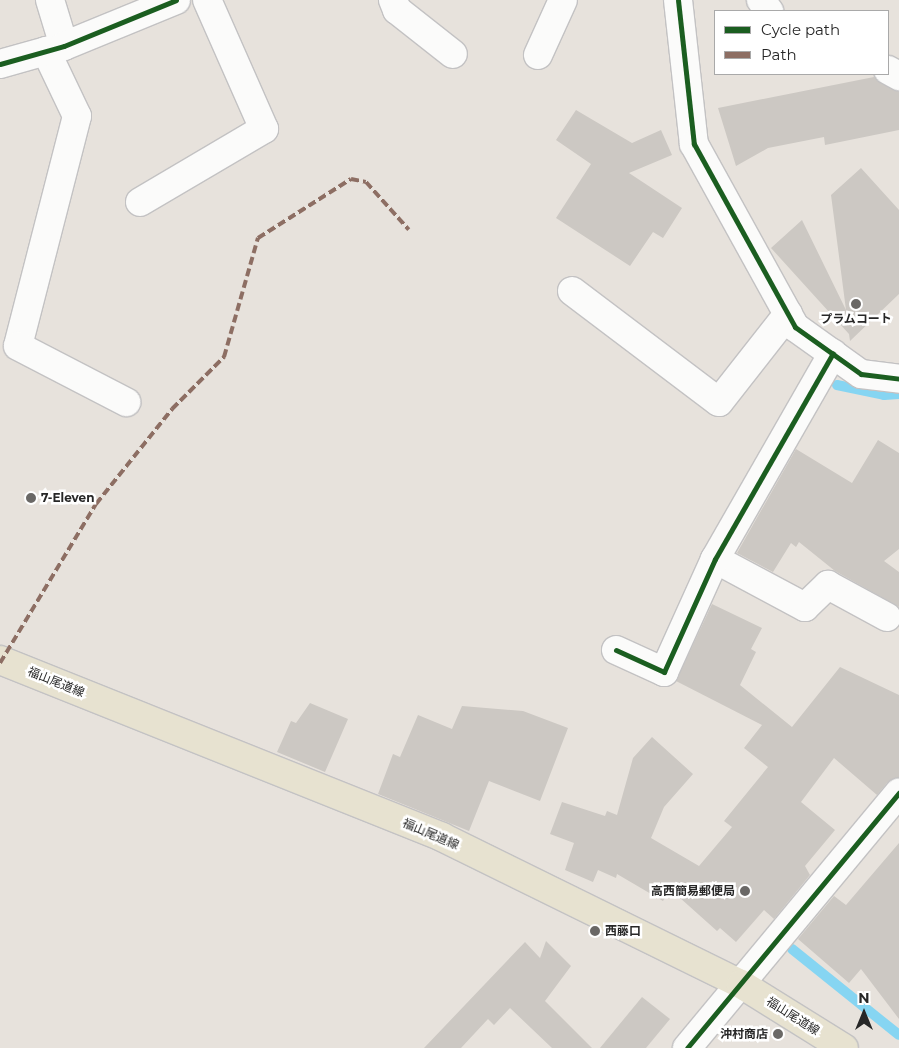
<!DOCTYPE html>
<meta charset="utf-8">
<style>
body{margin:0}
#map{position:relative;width:899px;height:1048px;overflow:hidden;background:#e7e2dc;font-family:Montserrat,"Noto Sans JP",sans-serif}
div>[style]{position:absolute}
.stream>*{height:10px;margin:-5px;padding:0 5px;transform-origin:5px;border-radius:5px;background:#86d5f2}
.building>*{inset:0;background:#ccc8c3}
.roads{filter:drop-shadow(1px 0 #c3c2c3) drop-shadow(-1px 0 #c3c2c3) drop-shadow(0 1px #c3c2c3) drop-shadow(0 -1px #c3c2c3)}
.minor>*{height:28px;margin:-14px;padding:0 14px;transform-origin:14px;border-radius:14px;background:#fbfbfa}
.major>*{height:28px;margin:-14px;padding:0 14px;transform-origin:14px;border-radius:14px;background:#e7e2d0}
.quiet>*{height:4px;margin-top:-2px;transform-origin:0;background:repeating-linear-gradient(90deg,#8d6e63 0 8px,transparent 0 12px)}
.cycleway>*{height:5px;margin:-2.5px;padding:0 2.5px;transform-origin:2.5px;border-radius:2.5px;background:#1b5e20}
.dots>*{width:14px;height:14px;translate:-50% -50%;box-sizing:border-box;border:2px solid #fff;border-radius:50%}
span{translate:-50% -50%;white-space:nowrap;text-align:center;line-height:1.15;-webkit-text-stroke:5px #fff;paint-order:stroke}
.poi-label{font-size:12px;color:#272727;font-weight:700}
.left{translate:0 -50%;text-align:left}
.right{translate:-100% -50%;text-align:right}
.street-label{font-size:12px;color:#272727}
.legend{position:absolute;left:714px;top:10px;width:175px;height:65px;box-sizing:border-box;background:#fff;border:1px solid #a9a9a9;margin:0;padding:6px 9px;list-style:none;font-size:15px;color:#272727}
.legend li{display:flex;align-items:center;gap:10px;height:25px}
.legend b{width:25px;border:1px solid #a9a9a9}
.north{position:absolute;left:839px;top:988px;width:50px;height:50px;-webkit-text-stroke:4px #fff;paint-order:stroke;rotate:0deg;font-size:14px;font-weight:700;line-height:20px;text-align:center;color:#272727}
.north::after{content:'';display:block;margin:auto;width:18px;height:22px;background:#272727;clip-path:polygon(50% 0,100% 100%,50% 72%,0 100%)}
</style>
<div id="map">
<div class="stream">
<i style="left:837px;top:385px;width:48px;rotate:12deg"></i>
<i style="left:884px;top:395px;width:15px;rotate:-4deg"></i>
<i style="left:792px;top:949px;width:137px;rotate:38.8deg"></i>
</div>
<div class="building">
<i style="clip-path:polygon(874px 77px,899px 92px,899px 130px,825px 145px,824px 137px,768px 148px,736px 166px,718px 108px)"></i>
<i style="clip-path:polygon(576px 110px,632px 143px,661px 130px,672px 155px,629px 173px,682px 208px,663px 238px,653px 232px,630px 266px,556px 218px,591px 164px,556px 140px)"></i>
<i style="clip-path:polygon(861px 168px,899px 210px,899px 294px,850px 341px,849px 334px,771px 248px,802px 220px,846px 310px,831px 195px)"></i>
<i style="clip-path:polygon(878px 440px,899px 453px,899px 549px,884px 561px,899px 572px,899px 607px,835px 571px,799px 542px,796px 547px,791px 543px,773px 572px,737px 553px,796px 449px,852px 483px)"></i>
<i style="clip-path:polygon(712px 604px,762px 628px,751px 649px,756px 652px,740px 685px,792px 727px,840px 667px,899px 695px,899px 778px,887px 783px,877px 795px,834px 758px,801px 802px,835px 830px,805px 866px,810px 875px,774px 919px,764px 910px,736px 942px,720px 928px,717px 931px,670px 889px,663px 901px,617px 874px,616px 878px,598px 870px,593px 882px,565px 870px,574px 843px,550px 834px,562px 802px,605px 816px,607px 811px,617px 815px,633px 758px,652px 737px,693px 774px,664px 807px,651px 838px,699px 866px,732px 827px,724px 821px,768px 767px,744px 748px,762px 725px,676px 681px)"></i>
<i style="clip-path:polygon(310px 703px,348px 719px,325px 772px,277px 752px,291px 721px,296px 723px)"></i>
<i style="clip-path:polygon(462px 706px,523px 711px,568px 728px,540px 801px,489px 781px,469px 831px,378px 794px,393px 754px,400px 757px,418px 715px,452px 729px)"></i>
<i style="clip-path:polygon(899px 843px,899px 1019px,861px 969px,849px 983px,798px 939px,834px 896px,846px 905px)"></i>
<i style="clip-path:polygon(546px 941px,571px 966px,545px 1001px,592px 1048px,552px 1048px,510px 1008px,494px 1025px,488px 1019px,461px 1048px,424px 1048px,525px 942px,540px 958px)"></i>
<i style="clip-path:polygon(642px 997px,670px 1019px,646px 1048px,600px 1048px)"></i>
</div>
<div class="roads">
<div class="minor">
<i style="left:50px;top:0;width:48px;rotate:73.1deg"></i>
<i style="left:393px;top:0;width:11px;rotate:68deg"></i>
<i style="left:397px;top:10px;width:71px;rotate:38.2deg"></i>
<i style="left:678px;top:0;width:145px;rotate:83.7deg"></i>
<i style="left:694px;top:144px;width:209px;rotate:61.1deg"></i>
<i style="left:795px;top:327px;width:81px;rotate:35.5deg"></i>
<i style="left:861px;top:374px;width:38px;rotate:7deg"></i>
<i style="left:761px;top:0;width:14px;rotate:54deg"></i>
<i style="left:46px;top:51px;width:72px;rotate:64.5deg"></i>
<i style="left:77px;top:116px;width:237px;rotate:104.4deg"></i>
<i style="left:18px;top:346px;width:122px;rotate:27.4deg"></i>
<i style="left:538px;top:55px;width:60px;rotate:-65.6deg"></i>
<i style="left:0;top:64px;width:66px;rotate:-15.7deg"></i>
<i style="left:64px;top:46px;width:121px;rotate:-22.3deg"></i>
<i style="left:888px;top:70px;width:13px;rotate:29deg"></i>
<i style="left:140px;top:202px;width:144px;rotate:-30.5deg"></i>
<i style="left:264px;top:129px;width:141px;rotate:-113.8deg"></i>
<i style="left:572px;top:291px;width:184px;rotate:37.1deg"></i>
<i style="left:719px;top:402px;width:112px;rotate:-51.9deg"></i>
<i style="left:715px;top:559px;width:102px;rotate:28.1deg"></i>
<i style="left:805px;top:607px;width:32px;rotate:-44deg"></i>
<i style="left:828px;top:585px;width:67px;rotate:28.5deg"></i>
<i style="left:616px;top:650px;width:53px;rotate:24.6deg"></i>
<i style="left:664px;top:672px;width:124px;rotate:-65.7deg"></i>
<i style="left:715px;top:559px;width:237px;rotate:-60.2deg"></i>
<i style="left:687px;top:1048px;width:332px;rotate:-50.3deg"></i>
</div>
<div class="major">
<i style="left:0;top:660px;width:476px;rotate:21.8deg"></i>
<i style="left:442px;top:837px;width:333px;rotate:26.2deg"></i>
<i style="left:741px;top:984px;width:121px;rotate:31.9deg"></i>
</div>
</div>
<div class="quiet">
<i style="left:0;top:663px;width:186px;rotate:-58.9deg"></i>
<i style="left:96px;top:504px;width:122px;rotate:-51.3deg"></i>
<i style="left:172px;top:409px;width:74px;rotate:-45deg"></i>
<i style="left:224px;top:357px;width:124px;rotate:-74.1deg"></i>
<i style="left:258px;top:238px;width:110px;rotate:-32.4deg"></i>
<i style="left:351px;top:179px;width:15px;rotate:11deg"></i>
<i style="left:366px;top:182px;width:64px;rotate:48.1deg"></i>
</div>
<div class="cycleway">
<i style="left:678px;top:0;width:145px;rotate:83.7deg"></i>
<i style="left:694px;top:144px;width:209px;rotate:61.1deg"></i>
<i style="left:795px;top:327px;width:81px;rotate:35.5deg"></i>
<i style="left:861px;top:374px;width:38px;rotate:7deg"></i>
<i style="left:0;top:64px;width:66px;rotate:-15.7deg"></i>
<i style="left:64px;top:46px;width:121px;rotate:-22.3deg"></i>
<i style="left:616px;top:650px;width:53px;rotate:24.6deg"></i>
<i style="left:664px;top:672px;width:124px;rotate:-65.7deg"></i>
<i style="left:715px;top:559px;width:237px;rotate:-60.2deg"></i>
<i style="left:687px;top:1048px;width:332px;rotate:-50.3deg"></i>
</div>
<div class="dots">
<i style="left:856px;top:304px;background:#6a6866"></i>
<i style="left:31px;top:498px;background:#6a6866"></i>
<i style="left:745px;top:891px;background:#6a6866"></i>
<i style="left:595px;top:931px;background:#6a6866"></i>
<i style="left:778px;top:1034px;background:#6a6866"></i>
</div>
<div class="poi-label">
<span style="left:856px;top:319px">プラムコート</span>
<span class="left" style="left:41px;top:498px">7-Eleven</span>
<span class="right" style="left:735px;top:891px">高西簡易郵便局</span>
<span class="left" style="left:605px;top:931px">西藤口</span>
<span class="right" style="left:768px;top:1034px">沖村商店</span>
</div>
<div class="street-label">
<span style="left:56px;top:682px;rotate:22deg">福山尾道線</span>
<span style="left:431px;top:834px;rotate:23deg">福山尾道線</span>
<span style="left:793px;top:1016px;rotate:32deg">福山尾道線</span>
</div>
<ul class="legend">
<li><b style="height:6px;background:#1b5e20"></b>Cycle path</li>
<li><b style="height:6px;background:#8d6e63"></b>Path</li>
</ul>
<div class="north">N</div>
</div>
